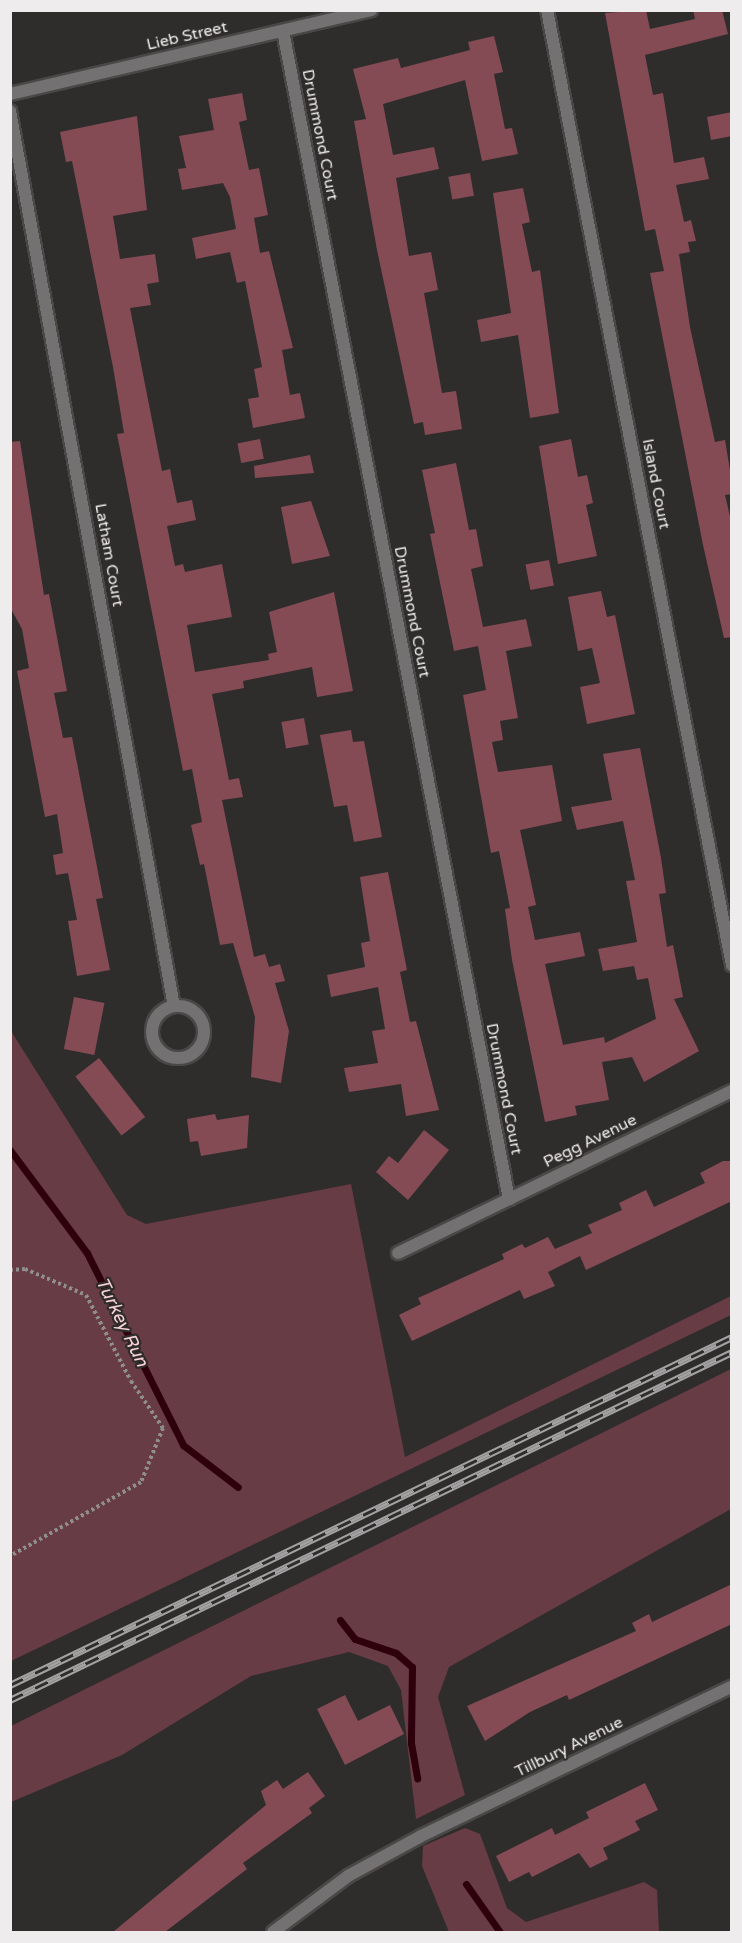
<!DOCTYPE html>
<style>
body{margin:0}
#map{position:relative;width:742px;height:1943px;overflow:hidden;background:#2f2c2c;font-family:"Varela Round",sans-serif}
div>[style]{position:absolute}
.green>*{inset:0;background:#683c44}
.stream>*{height:7px;margin:-3.5px;padding:0 3.5px;transform-origin:3.5px;border-radius:3.5px;background:#2d000c}
.building>*{inset:0;background:#844b55;transform-origin:0 0}
.path>*{height:4px;margin-top:-2px;transform-origin:0;background:repeating-linear-gradient(90deg,#908d8d 0 3px,transparent 0 6px)}
.roads{filter:drop-shadow(2px 0 #4a4747) drop-shadow(-2px 0 #4a4747) drop-shadow(0 2px #4a4747) drop-shadow(0 -2px #4a4747)}
.street>*{height:12px;margin:-6px;padding:0 6px;transform-origin:6px;border-radius:6px;background:#737171}
.street>.ring{margin:-6px;padding:0;box-sizing:content-box;background:none;border:12px solid #737171;border-radius:50%}
.rail>*{height:7px;margin-top:-3.5px;transform-origin:0;background:repeating-linear-gradient(90deg,#2f2c2c 0 14px,#a4a1a2 0 28px);box-sizing:border-box;border-block:2px solid #a4a1a2}
span{translate:-50% -50%;white-space:nowrap;text-align:center;line-height:1.15;-webkit-text-stroke:4.5px #2f2c2c;paint-order:stroke}
.street-label{font-size:16px;color:#efeced}
.water-label{font-size:18px;color:#f9d2d7;font-style:italic}
.frame{position:absolute;inset:0;border:12px solid #efeced;pointer-events:none}
</style>
<div id="map">
<div class="green">
<i style="clip-path:polygon(11px 1031px,127px 1215px,146px 1224px,351px 1184px,405px 1457px,731px 1296px,731px 1315px,11px 1661px)"></i>
<i style="clip-path:polygon(731px 1369px,731px 1509px,449px 1667px,438px 1697px,465px 1795px,416px 1819px,401px 1690px,388px 1666px,349px 1652px,251px 1676px,122px 1755px,11px 1802px,11px 1726px)"></i>
<i style="clip-path:polygon(465px 1828px,480px 1834px,507px 1908px,526px 1922px,644px 1882px,657px 1890px,659px 1932px,449px 1932px,422px 1866px,423px 1846px)"></i>
</div>
<div class="stream">
<i style="left:10px;top:1150px;width:129px;rotate:53.2deg"></i>
<i style="left:87px;top:1253px;width:215px;rotate:63.4deg"></i>
<i style="left:183px;top:1445px;width:69px;rotate:37.4deg"></i>
<i style="left:340px;top:1620px;width:24px;rotate:52deg"></i>
<i style="left:355px;top:1639px;width:43px;rotate:18.9deg"></i>
<i style="left:396px;top:1653px;width:21px;rotate:41deg"></i>
<i style="left:412px;top:1667px;width:76px;rotate:90.8deg"></i>
<i style="left:411px;top:1743px;width:36px;rotate:80deg"></i>
<i style="left:466px;top:1884px;width:59px;rotate:54.7deg"></i>
</div>
<div class="building">
<i style="clip-path:polygon(646px 10px,650px 29px,695px 19px,693px 10px,722px 10px,728px 34px,645px 55px,653px 95px,663px 93px,674px 163px,704px 157px,709px 179px,676px 185px,684px 222px,691px 220px,696px 241px,688px 242px,690px 252px,679px 254px,690px 327px,715px 442px,725px 440px,732px 482px,732px 494px,725px 495px,732px 525px,732px 637px,724px 638px,703px 545px,650px 273px,664px 271px,655px 229px,645px 231px,605px 13px)"></i>
<i style="clip-path:polygon(494px 36px,503px 72px,494px 74px,505px 129px,512px 128px,518px 154px,482px 161px,465px 80px,383px 104px,393px 155px,434px 147px,439px 169px,396px 178px,409px 256px,431px 252px,438px 290px,424px 293px,442px 393px,456px 391px,462px 429px,425px 435px,423px 422px,414px 424px,377px 250px,354px 121px,366px 119px,353px 69px,398px 58px,401px 68px,470px 50px,468px 42px)"></i>
<i style="clip-path:polygon(242px 93px,247px 120px,239px 122px,249px 170px,259px 168px,268px 215px,254px 218px,260px 253px,269px 251px,293px 348px,282px 350px,290px 395px,300px 393px,305px 418px,253px 428px,248px 399px,259px 397px,254px 369px,262px 367px,245px 281px,237px 283px,230px 252px,196px 259px,192px 238px,236px 229px,230px 197px,223px 183px,182px 190px,178px 169px,186px 168px,179px 136px,214px 130px,208px 99px)"></i>
<i style="clip-path:polygon(732px 112px,732px 136px,711px 140px,707px 117px)"></i>
<i style="clip-path:polygon(137px 116px,147px 210px,113px 216px,120px 259px,155px 254px,159px 282px,147px 284px,151px 305px,130px 308px,162px 471px,170px 469px,177px 503px,192px 500px,196px 520px,167px 526px,175px 566px,183px 564px,185px 572px,222px 564px,232px 617px,187px 625px,195px 672px,269px 660px,268px 654px,277px 652px,269px 612px,334px 592px,353px 691px,317px 697px,312px 667px,243px 681px,244px 688px,212px 694px,229px 780px,239px 778px,243px 797px,222px 800px,254px 957px,265px 954px,269px 967px,280px 964px,285px 981px,275px 983px,289px 1031px,281px 1083px,251px 1077px,255px 1017px,233px 943px,220px 945px,204px 864px,200px 865px,191px 825px,202px 822px,192px 769px,183px 771px,117px 434px,124px 433px,113px 367px,72px 161px,66px 162px,60px 132px)"></i>
<i style="left:470px;top:173px;width:23px;height:22px;rotate:80deg"></i>
<i style="clip-path:polygon(523px 188px,530px 222px,522px 224px,532px 272px,540px 270px,559px 413px,530px 418px,518px 335px,481px 342px,477px 320px,511px 313px,493px 193px)"></i>
<i style="left:260px;top:439px;width:20px;height:23px;rotate:79deg"></i>
<i style="clip-path:polygon(571px 439px,578px 477px,587px 475px,593px 503px,586px 505px,597px 556px,558px 564px,539px 446px)"></i>
<i style="clip-path:polygon(20px 441px,44px 595px,49px 594px,67px 691px,54px 693px,63px 738px,72px 737px,103px 898px,96px 899px,110px 970px,77px 976px,68px 921px,77px 920px,68px 873px,56px 875px,53px 855px,63px 853px,57px 814px,45px 817px,17px 671px,29px 668px,22px 629px,10px 607px,10px 442px)"></i>
<i style="clip-path:polygon(310px 455px,314px 473px,255px 478px,254px 466px)"></i>
<i style="clip-path:polygon(456px 463px,469px 530px,476px 529px,483px 566px,471px 569px,483px 627px,526px 619px,532px 646px,506px 651px,518px 718px,500px 721px,503px 740px,492px 742px,498px 772px,552px 765px,562px 821px,520px 830px,536px 905px,528px 907px,535px 940px,580px 932px,585px 956px,545px 964px,563px 1045px,604px 1037px,605px 1043px,656px 1019px,648px 978px,637px 980px,634px 966px,603px 971px,598px 949px,637px 942px,626px 881px,635px 880px,623px 821px,577px 830px,571px 807px,612px 800px,603px 754px,640px 748px,661px 858px,666px 893px,659px 894px,667px 947px,673px 945px,683px 997px,674px 999px,699px 1051px,644px 1082px,632px 1057px,602px 1062px,609px 1100px,575px 1106px,577px 1115px,545px 1122px,512px 960px,505px 909px,510px 908px,499px 851px,491px 853px,463px 695px,486px 690px,478px 646px,454px 651px,430px 534px,435px 533px,422px 470px)"></i>
<i style="clip-path:polygon(311px 501px,330px 556px,292px 564px,281px 507px)"></i>
<i style="left:549px;top:560px;width:26px;height:24px;rotate:79deg"></i>
<i style="clip-path:polygon(601px 591px,607px 617px,615px 615px,635px 714px,587px 724px,580px 687px,600px 683px,592px 648px,578px 651px,568px 597px)"></i>
<i style="left:304px;top:718px;width:27px;height:23px;rotate:80deg"></i>
<i style="clip-path:polygon(351px 730px,353px 742px,364px 741px,382px 837px,354px 842px,347px 805px,334px 807px,320px 735px)"></i>
<i style="clip-path:polygon(388px 872px,407px 970px,400px 972px,410px 1022px,416px 1021px,439px 1110px,406px 1116px,401px 1084px,349px 1092px,344px 1068px,378px 1063px,372px 1031px,385px 1029px,378px 987px,331px 997px,327px 975px,365px 967px,361px 943px,370px 941px,360px 877px)"></i>
<i style="left:74px;top:997px;width:31px;height:53px;rotate:11deg"></i>
<i style="left:99px;top:1058px;width:75px;height:30px;rotate:52deg"></i>
<i style="clip-path:polygon(215px 1114px,217px 1120px,249px 1115px,247px 1148px,201px 1156px,198px 1141px,190px 1142px,187px 1119px)"></i>
<i style="clip-path:polygon(424px 1130px,449px 1150px,408px 1200px,376px 1172px,389px 1156px,398px 1163px)"></i>
<i style="clip-path:polygon(723px 1161px,732px 1161px,732px 1201px,586px 1270px,580px 1256px,548px 1272px,555px 1286px,524px 1299px,520px 1290px,412px 1341px,399px 1315px,421px 1304px,418px 1298px,504px 1259px,502px 1254px,522px 1244px,525px 1248px,548px 1237px,555px 1249px,592px 1233px,588px 1225px,622px 1210px,619px 1203px,646px 1190px,654px 1207px,705px 1183px,700px 1173px)"></i>
<i style="clip-path:polygon(732px 1584px,732px 1624px,569px 1700px,567px 1695px,530px 1712px,485px 1741px,467px 1706px,636px 1631px,632px 1623px,649px 1614px,652px 1622px)"></i>
<i style="clip-path:polygon(345px 1695px,358px 1721px,390px 1705px,404px 1734px,345px 1765px,317px 1709px)"></i>
<i style="clip-path:polygon(308px 1772px,325px 1796px,309px 1808px,312px 1813px,243px 1863px,247px 1869px,165px 1932px,113px 1932px,266px 1805px,261px 1791px,277px 1780px,283px 1789px)"></i>
<i style="clip-path:polygon(645px 1783px,658px 1810px,635px 1821px,640px 1830px,603px 1848px,608px 1859px,590px 1868px,579px 1853px,532px 1877px,529px 1872px,509px 1882px,496px 1856px,552px 1828px,555px 1835px,589px 1818px,586px 1812px)"></i>
</div>
<div class="path">
<i style="left:10px;top:1270px;width:15px;rotate:-4deg"></i>
<i style="left:25px;top:1269px;width:66px;rotate:23.1deg"></i>
<i style="left:86px;top:1295px;width:97px;rotate:62.4deg"></i>
<i style="left:131px;top:1381px;width:57px;rotate:55.8deg"></i>
<i style="left:163px;top:1428px;width:58px;rotate:112.2deg"></i>
<i style="left:141px;top:1482px;width:150px;rotate:150.5deg"></i>
</div>
<div class="roads">
<div class="street">
<i style="left:547px;top:10px;width:973px;rotate:79.04deg"></i>
<i style="left:283px;top:31px;width:1190px;rotate:79.05deg"></i>
<i style="left:10px;top:94px;width:371px;rotate:-13.1deg"></i>
<i style="left:10px;top:111px;width:910px;rotate:79.62deg"></i>
<i class="ring" style="left:152px;top:1006px;width:40px;height:40px"></i>
<i style="left:398px;top:1253px;width:371px;rotate:-25.9deg"></i>
<i style="left:273px;top:1932px;width:94px;rotate:-36.7deg"></i>
<i style="left:348px;top:1876px;width:83px;rotate:-28.7deg"></i>
<i style="left:421px;top:1836px;width:345px;rotate:-25.7deg"></i>
</div>
</div>
<div class="rail">
<i style="left:10px;top:1685px;width:801px;rotate:-25.73deg"></i>
<i style="left:10px;top:1700px;width:801px;rotate:-25.73deg"></i>
</div>
<div class="street-label">
<span style="left:187px;top:36px;rotate:-13deg">Lieb Street</span>
<span style="left:320px;top:135px;rotate:79deg">Drummond Court</span>
<span style="left:656px;top:484px;rotate:79deg">Island Court</span>
<span style="left:109px;top:555px;rotate:80deg">Latham Court</span>
<span style="left:412px;top:612px;rotate:79deg">Drummond Court</span>
<span style="left:504px;top:1089px;rotate:79deg">Drummond Court</span>
<span style="left:590px;top:1141px;rotate:-26deg">Pegg Avenue</span>
<span style="left:569px;top:1747px;rotate:-26deg">Tillbury Avenue</span>
</div>
<div class="water-label">
<span style="left:122px;top:1322px;rotate:64deg">Turkey Run</span>
</div>
<div class="frame"></div>
</div>
